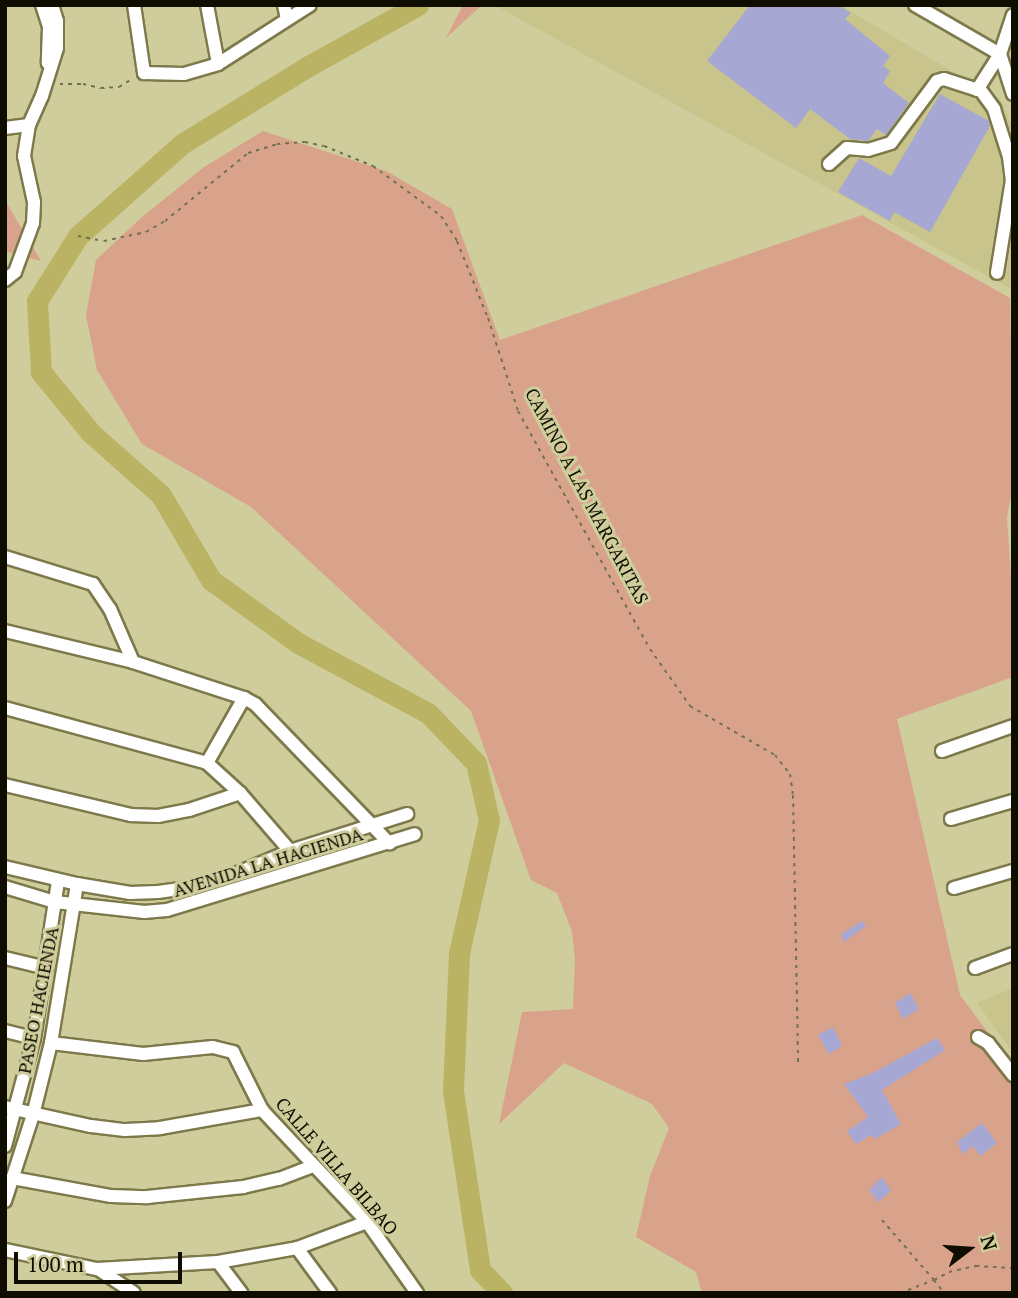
<!DOCTYPE html>
<style>
body{margin:0}
#map{position:relative;width:1018px;height:1298px;overflow:hidden;background:#d0cd9c;font-family:"PT Serif",serif}
div>[style]{position:absolute}
.built>*{inset:0;background:#c8c48b}
.green>*{inset:0;background:#d9a38b}
.river>*{height:21px;margin:-10.5px;padding:0 10.5px;transform-origin:10.5px;border-radius:10.5px;background:#bab364}
.building>*{inset:0;background:#a7a7d4}
.path>*{height:2px;margin-top:-1px;transform-origin:0;background:repeating-linear-gradient(90deg,#737051 0 3.5px,transparent 0 8.5px)}
.roads{filter:drop-shadow(2px 0 #7d794b) drop-shadow(-2px 0 #7d794b) drop-shadow(0 2px #7d794b) drop-shadow(0 -2px #7d794b)}
.minor>*{height:12px;margin:-6px;padding:0 6px;transform-origin:6px;border-radius:6px;background:#fff}
span{translate:-50% -50%;white-space:nowrap;text-align:center;line-height:1.15;-webkit-text-stroke:6px #d0cd9c;paint-order:stroke}
.street-label{font-size:18px;color:#0e0d00}
.frame{position:absolute;inset:0;border:7px solid #0e0d00;pointer-events:none}
.north{position:absolute;left:934px;top:1214px;width:70px;height:70px;-webkit-text-stroke:5px #d0cd9c;paint-order:stroke;rotate:73deg;font-size:19px;font-weight:700;line-height:28px;text-align:center;color:#0e0d00}
.north::after{content:'';display:block;margin:auto;width:24px;height:32px;background:#0e0d00;clip-path:polygon(50% 0,100% 100%,50% 72%,0 100%)}
.scale{position:absolute;left:14px;top:1252px;width:168px;height:32px;box-sizing:border-box;border:4px solid #0e0d00;border-top:0;padding-left:9px;font-size:21px;line-height:24px;white-space:nowrap;color:#0e0d00;-webkit-text-stroke:5px #d0cd9c;paint-order:stroke}
</style>
<div id="map">
<div class="built">
<i style="clip-path:polygon(503px 5px,840px 5px,1001px 100px,1013px 129px,1013px 290px,500px 8px)"></i>
<i style="clip-path:polygon(1013px 988px,1013px 1053px,977px 1003px)"></i>
</div>
<div class="green">
<i style="clip-path:polygon(463px 5px,482px 5px,446px 38px)"></i>
<i style="clip-path:polygon(263px 131px,386px 171px,452px 209px,500px 340px,862px 215px,1010px 298px,1013px 485px,1007px 517px,1013px 610px,1013px 677px,897px 719px,960px 995px,1013px 1066px,1013px 1293px,702px 1293px,696px 1272px,636px 1237px,650px 1176px,669px 1128px,652px 1104px,564px 1063px,499px 1124px,522px 1012px,573px 1009px,575px 959px,572px 932px,557px 893px,531px 880px,471px 711px,251px 507px,142px 444px,97px 370px,86px 315px,96px 260px,142px 217px,204px 167px)"></i>
<i style="clip-path:polygon(5px 200px,41px 261px,5px 251px)"></i>
</div>
<div class="river">
<i style="left:418px;top:5px;width:124px;rotate:150.9deg"></i>
<i style="left:310px;top:65px;width:149px;rotate:148.4deg"></i>
<i style="left:183px;top:143px;width:140px;rotate:138.5deg"></i>
<i style="left:78px;top:236px;width:77px;rotate:122.2deg"></i>
<i style="left:37px;top:301px;width:71px;rotate:86.8deg"></i>
<i style="left:41px;top:372px;width:79px;rotate:50.7deg"></i>
<i style="left:91px;top:433px;width:94px;rotate:41.5deg"></i>
<i style="left:161px;top:495px;width:99px;rotate:59.5deg"></i>
<i style="left:211px;top:580px;width:107px;rotate:35.9deg"></i>
<i style="left:298px;top:643px;width:148px;rotate:28.3deg"></i>
<i style="left:428px;top:713px;width:69px;rotate:46.2deg"></i>
<i style="left:476px;top:763px;width:58px;rotate:77.2deg"></i>
<i style="left:489px;top:820px;width:136px;rotate:102.7deg"></i>
<i style="left:459px;top:953px;width:138px;rotate:92.5deg"></i>
<i style="left:453px;top:1091px;width:181px;rotate:81.4deg"></i>
<i style="left:480px;top:1270px;width:32px;rotate:46deg"></i>
</div>
<div class="building">
<i style="clip-path:polygon(750px 5px,838px 5px,851px 13px,845px 19px,890px 56px,883px 66px,890px 71px,883px 83px,909px 103px,886px 135px,877px 129px,868px 141px,850px 139px,810px 109px,796px 128px,707px 61px)"></i>
<i style="clip-path:polygon(940px 94px,989px 121px,990px 126px,930px 232px,894px 212px,890px 221px,838px 192px,859px 158px,891px 176px)"></i>
<i style="clip-path:polygon(862px 921px,866px 926px,844px 942px,841px 934px)"></i>
<i style="clip-path:polygon(910px 993px,919px 1009px,903px 1019px,895px 1003px)"></i>
<i style="clip-path:polygon(833px 1027px,842px 1046px,829px 1054px,818px 1035px)"></i>
<i style="clip-path:polygon(937px 1038px,945px 1050px,882px 1090px,901px 1124px,875px 1139px,871px 1135px,856px 1144px,847px 1131px,868px 1117px,844px 1084px,871px 1074px)"></i>
<i style="clip-path:polygon(982px 1123px,997px 1143px,980px 1156px,973px 1146px,963px 1154px,957px 1142px)"></i>
<i style="clip-path:polygon(882px 1177px,891px 1191px,878px 1202px,869px 1190px)"></i>
</div>
<div class="path">
<i style="left:60px;top:84px;width:23px"></i>
<i style="left:83px;top:84px;width:18px;rotate:13deg"></i>
<i style="left:101px;top:88px;width:18px;rotate:-3deg"></i>
<i style="left:119px;top:87px;width:15px;rotate:-32deg"></i>
<i style="left:78px;top:236px;width:26px;rotate:11deg"></i>
<i style="left:104px;top:241px;width:43px;rotate:-12.1deg"></i>
<i style="left:146px;top:232px;width:22px;rotate:-30deg"></i>
<i style="left:165px;top:221px;width:107px;rotate:-39.3deg"></i>
<i style="left:248px;top:153px;width:30px;rotate:-17deg"></i>
<i style="left:277px;top:144px;width:28px;rotate:-4deg"></i>
<i style="left:305px;top:142px;width:19px;rotate:12deg"></i>
<i style="left:324px;top:146px;width:53px;rotate:22.2deg"></i>
<i style="left:373px;top:166px;width:84px;rotate:36.3deg"></i>
<i style="left:441px;top:216px;width:30px;rotate:57deg"></i>
<i style="left:457px;top:241px;width:83px;rotate:68.1deg"></i>
<i style="left:488px;top:318px;width:98px;rotate:72.1deg"></i>
<i style="left:518px;top:411px;width:272px;rotate:61deg"></i>
<i style="left:650px;top:649px;width:70px;rotate:54.9deg"></i>
<i style="left:690px;top:706px;width:98px;rotate:30deg"></i>
<i style="left:775px;top:755px;width:24px;rotate:52deg"></i>
<i style="left:790px;top:774px;width:21px;rotate:82deg"></i>
<i style="left:793px;top:795px;width:269px;rotate:88.9deg"></i>
<i style="left:882px;top:1220px;width:79px;rotate:49.1deg"></i>
<i style="left:934px;top:1280px;width:17px;rotate:-28deg"></i>
<i style="left:949px;top:1272px;width:28px;rotate:-13deg"></i>
<i style="left:976px;top:1266px;width:37px;rotate:3deg"></i>
<i style="left:900px;top:1293px;width:36px;rotate:-21deg"></i>
<i style="left:934px;top:1280px;width:16px;rotate:52deg"></i>
</div>
<div class="roads">
<div class="minor">
<i style="left:42px;top:5px;width:23px;rotate:72deg"></i>
<i style="left:49px;top:27px;width:36px;rotate:92deg"></i>
<i style="left:134px;top:5px;width:69px;rotate:81.6deg"></i>
<i style="left:144px;top:73px;width:40px;rotate:1.4deg"></i>
<i style="left:184px;top:74px;width:35px;rotate:-16deg"></i>
<i style="left:218px;top:64px;width:109px;rotate:-32.7deg"></i>
<i style="left:207px;top:5px;width:60px;rotate:79.4deg"></i>
<i style="left:284px;top:5px;width:14px;rotate:78deg"></i>
<i style="left:915px;top:5px;width:98px;rotate:30deg"></i>
<i style="left:1013px;top:15px;width:41px;rotate:108.4deg"></i>
<i style="left:1000px;top:54px;width:42px;rotate:72deg"></i>
<i style="left:979px;top:88px;width:26px;rotate:54deg"></i>
<i style="left:994px;top:109px;width:50px;rotate:72.6deg"></i>
<i style="left:1009px;top:157px;width:23px;rotate:83deg"></i>
<i style="left:1012px;top:180px;width:94px;rotate:99.2deg"></i>
<i style="left:5px;top:128px;width:24px;rotate:-7deg"></i>
<i style="left:829px;top:164px;width:24px;rotate:-42deg"></i>
<i style="left:847px;top:148px;width:21px;rotate:5deg"></i>
<i style="left:868px;top:150px;width:24px;rotate:-17deg"></i>
<i style="left:891px;top:143px;width:77px;rotate:-53.4deg"></i>
<i style="left:937px;top:81px;width:7px;rotate:-16deg"></i>
<i style="left:944px;top:79px;width:35px;rotate:18deg"></i>
<i style="left:977px;top:90px;width:43px;rotate:-57.4deg"></i>
<i style="left:5px;top:280px;width:13px;rotate:-39deg"></i>
<i style="left:15px;top:272px;width:52px;rotate:-69.8deg"></i>
<i style="left:33px;top:223px;width:21px;rotate:-87deg"></i>
<i style="left:34px;top:202px;width:47px;rotate:-102.3deg"></i>
<i style="left:24px;top:156px;width:31px;rotate:-81deg"></i>
<i style="left:29px;top:125px;width:32px;rotate:-66deg"></i>
<i style="left:42px;top:96px;width:50px;rotate:-72.6deg"></i>
<i style="left:57px;top:48px;width:27px;rotate:-90deg"></i>
<i style="left:57px;top:21px;width:17px;rotate:-107deg"></i>
<i style="left:5px;top:557px;width:92px;rotate:17.1deg"></i>
<i style="left:93px;top:584px;width:30px;rotate:56deg"></i>
<i style="left:110px;top:609px;width:58px;rotate:66.5deg"></i>
<i style="left:5px;top:631px;width:132px;rotate:13.6deg"></i>
<i style="left:133px;top:662px;width:117px;rotate:18deg"></i>
<i style="left:244px;top:698px;width:13px;rotate:29deg"></i>
<i style="left:255px;top:704px;width:194px;rotate:46deg"></i>
<i style="left:5px;top:708px;width:209px;rotate:15.2deg"></i>
<i style="left:207px;top:763px;width:45px;rotate:42.3deg"></i>
<i style="left:240px;top:793px;width:77px;rotate:49.2deg"></i>
<i style="left:942px;top:751px;width:75px;rotate:-19.4deg"></i>
<i style="left:207px;top:763px;width:75px;rotate:-60.4deg"></i>
<i style="left:5px;top:785px;width:130px;rotate:13.4deg"></i>
<i style="left:131px;top:815px;width:27px;rotate:2deg"></i>
<i style="left:158px;top:816px;width:32px;rotate:-11deg"></i>
<i style="left:189px;top:810px;width:54px;rotate:-18.4deg"></i>
<i style="left:951px;top:819px;width:65px;rotate:-16.2deg"></i>
<i style="left:5px;top:867px;width:74px;rotate:13.3deg"></i>
<i style="left:77px;top:884px;width:54px;rotate:9.6deg"></i>
<i style="left:130px;top:893px;width:28px;rotate:-2deg"></i>
<i style="left:158px;top:892px;width:35px;rotate:-8deg"></i>
<i style="left:193px;top:887px;width:44px;rotate:-17.2deg"></i>
<i style="left:235px;top:874px;width:60px;rotate:-22.7deg"></i>
<i style="left:290px;top:851px;width:123px;rotate:-17.5deg"></i>
<i style="left:5px;top:887px;width:52px;rotate:16.7deg"></i>
<i style="left:55px;top:902px;width:90px;rotate:6.4deg"></i>
<i style="left:144px;top:912px;width:23px;rotate:-5deg"></i>
<i style="left:167px;top:910px;width:259px;rotate:-17deg"></i>
<i style="left:954px;top:888px;width:61px;rotate:-16.1deg"></i>
<i style="left:5px;top:958px;width:42px;rotate:13.7deg"></i>
<i style="left:975px;top:968px;width:40px;rotate:-20.2deg"></i>
<i style="left:5px;top:1031px;width:30px;rotate:14deg"></i>
<i style="left:978px;top:1037px;width:12px;rotate:31deg"></i>
<i style="left:988px;top:1043px;width:41px;rotate:52deg"></i>
<i style="left:51px;top:1043px;width:93px;rotate:6.8deg"></i>
<i style="left:143px;top:1054px;width:70px;rotate:-5.7deg"></i>
<i style="left:213px;top:1047px;width:21px;rotate:14deg"></i>
<i style="left:233px;top:1052px;width:65px;rotate:63.4deg"></i>
<i style="left:262px;top:1110px;width:154px;rotate:46.8deg"></i>
<i style="left:367px;top:1222px;width:87px;rotate:54.8deg"></i>
<i style="left:5px;top:1107px;width:88px;rotate:12.5deg"></i>
<i style="left:91px;top:1126px;width:34px;rotate:7deg"></i>
<i style="left:125px;top:1130px;width:35px;rotate:-3deg"></i>
<i style="left:160px;top:1128px;width:104px;rotate:-10deg"></i>
<i style="left:5px;top:1146px;width:112px;rotate:-75deg"></i>
<i style="left:34px;top:1038px;width:159px;rotate:-81.3deg"></i>
<i style="left:12px;top:1178px;width:101px;rotate:10.3deg"></i>
<i style="left:111px;top:1196px;width:36px;rotate:2deg"></i>
<i style="left:147px;top:1197px;width:97px;rotate:-5.9deg"></i>
<i style="left:243px;top:1187px;width:37px;rotate:-13deg"></i>
<i style="left:279px;top:1179px;width:36px;rotate:-21deg"></i>
<i style="left:5px;top:1201px;width:90px;rotate:-72deg"></i>
<i style="left:33px;top:1115px;width:74px;rotate:-76deg"></i>
<i style="left:51px;top:1043px;width:161px;rotate:-80.7deg"></i>
<i style="left:297px;top:1248px;width:56px;rotate:53.7deg"></i>
<i style="left:5px;top:1250px;width:94px;rotate:11.7deg"></i>
<i style="left:97px;top:1269px;width:121px;rotate:-3.3deg"></i>
<i style="left:218px;top:1262px;width:80px;rotate:-10deg"></i>
<i style="left:297px;top:1248px;width:75px;rotate:-20.4deg"></i>
<i style="left:218px;top:1262px;width:39px;rotate:53deg"></i>
<i style="left:98px;top:1269px;width:43px;rotate:33.7deg"></i>
</div>
</div>
<div class="street-label">
<span style="left:587px;top:496px;rotate:62deg">CAMINO A LAS MARGARITAS</span>
<span style="left:268px;top:862px;rotate:-17deg">AVENIDA LA HACIENDA</span>
<span style="left:38px;top:1000px;rotate:-79deg">PASEO HACIENDA</span>
<span style="left:337px;top:1166px;rotate:49deg">CALLE VILLA BILBAO</span>
</div>
<div class="frame"></div>
<div class="north">N</div>
<div class="scale">100 m</div>
</div>
